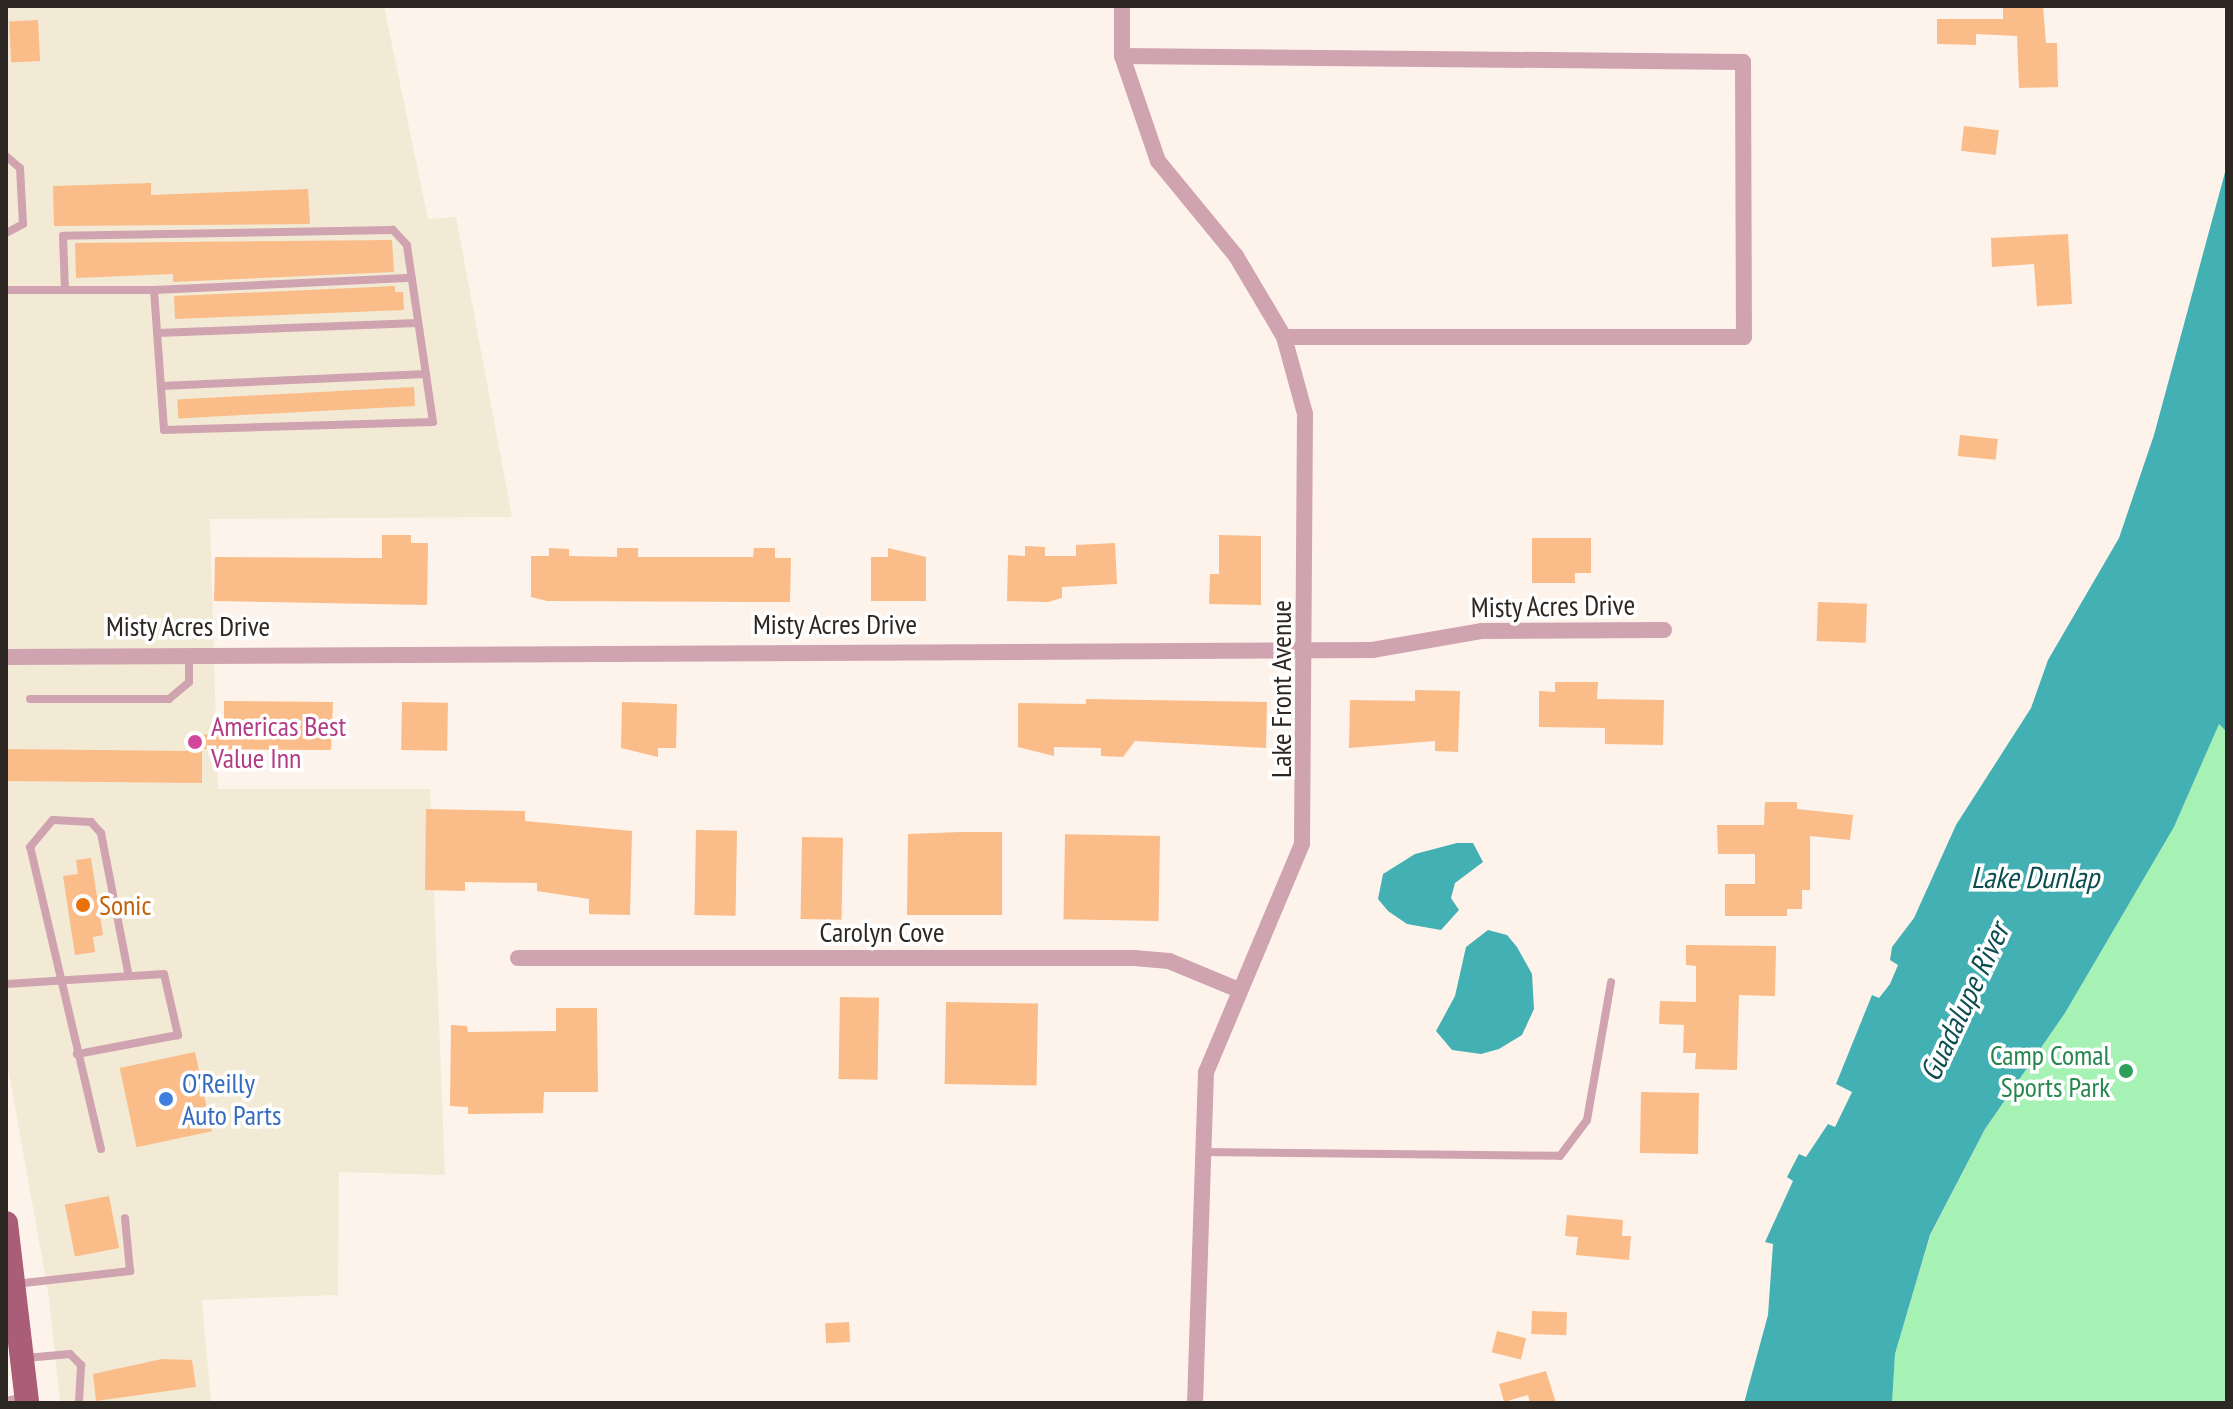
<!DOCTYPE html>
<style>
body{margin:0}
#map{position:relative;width:2233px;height:1409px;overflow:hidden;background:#fdf3eb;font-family:"PT Sans Narrow",sans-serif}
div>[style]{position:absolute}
.commercial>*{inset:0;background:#f3ead5}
.green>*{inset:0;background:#a5f2b4}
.water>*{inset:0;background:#43b0b3}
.building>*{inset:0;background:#fabc88;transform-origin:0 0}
.lane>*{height:8px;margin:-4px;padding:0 4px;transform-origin:4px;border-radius:4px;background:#d0a3b0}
.street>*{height:16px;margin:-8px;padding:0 8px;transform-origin:8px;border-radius:8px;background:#d0a3b0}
.primary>*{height:24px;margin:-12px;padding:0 12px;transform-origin:12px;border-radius:12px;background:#aa5d76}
.dots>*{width:22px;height:22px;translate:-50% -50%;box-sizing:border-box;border:4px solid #fff;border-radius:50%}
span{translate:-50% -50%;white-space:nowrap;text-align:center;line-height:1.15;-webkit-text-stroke:7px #fff;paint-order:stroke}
.street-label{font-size:28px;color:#2c2723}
.hotel-label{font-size:28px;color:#b23c85}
.left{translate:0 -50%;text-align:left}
.food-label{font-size:28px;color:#c56008}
.leisure-label{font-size:28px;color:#27864d}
.right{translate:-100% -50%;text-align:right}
.shop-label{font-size:28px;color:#366cbe}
.water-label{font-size:30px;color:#0c4d4f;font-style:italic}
.frame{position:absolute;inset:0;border:8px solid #2c2723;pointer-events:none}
</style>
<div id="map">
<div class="commercial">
<i style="clip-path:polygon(6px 6px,384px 6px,428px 219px,456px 217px,512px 517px,210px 519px,218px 789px,430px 789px,445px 1175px,339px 1172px,338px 1295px,202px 1300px,211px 1403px,60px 1403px,49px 1297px,6px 1057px)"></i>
</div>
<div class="green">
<i style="clip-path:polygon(2219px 723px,2227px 732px,2227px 1403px,1892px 1403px,1895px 1354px,1930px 1236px,1985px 1129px,2065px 1013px,2174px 827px)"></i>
</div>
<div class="water">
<i style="clip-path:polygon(2227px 165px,2227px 732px,2219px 724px,2174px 827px,2065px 1013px,1985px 1129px,1930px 1235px,1895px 1354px,1892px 1403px,1744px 1403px,1768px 1315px,1773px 1244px,1765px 1242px,1793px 1181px,1787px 1177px,1799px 1154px,1806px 1157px,1828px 1124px,1835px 1127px,1852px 1092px,1836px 1084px,1872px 995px,1879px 998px,1890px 984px,1898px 965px,1890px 960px,1892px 947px,1914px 918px,1956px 825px,2031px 708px,2048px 660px,2119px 538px,2154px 435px)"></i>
<i style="clip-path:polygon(1457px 843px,1473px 843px,1483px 862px,1455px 883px,1451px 898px,1459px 910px,1441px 930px,1407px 924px,1388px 911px,1378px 899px,1383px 874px,1415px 854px)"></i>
<i style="clip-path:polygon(1488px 930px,1507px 935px,1517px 947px,1532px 974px,1534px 1009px,1522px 1035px,1499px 1049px,1481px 1054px,1452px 1050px,1436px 1031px,1455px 996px,1466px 947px)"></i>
</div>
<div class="building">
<i style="clip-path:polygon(2003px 6px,2043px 6px,2046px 43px,2057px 43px,2058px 87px,2019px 88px,2017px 36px,1976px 34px,1976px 45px,1937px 44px,1937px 19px,2003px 19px)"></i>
<i style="left:38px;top:20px;width:41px;height:29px;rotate:87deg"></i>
<i style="left:1964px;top:126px;width:35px;height:25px;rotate:7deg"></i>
<i style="clip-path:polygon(151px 183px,151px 195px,308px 189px,310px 224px,54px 226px,53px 186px)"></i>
<i style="clip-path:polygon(2068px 234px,2072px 304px,2037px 306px,2034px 264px,1992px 267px,1991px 238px)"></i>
<i style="clip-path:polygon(392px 240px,394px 272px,173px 282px,173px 274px,76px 278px,75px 243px)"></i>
<i style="clip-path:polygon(395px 286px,395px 292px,403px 292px,404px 310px,175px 319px,174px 296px)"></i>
<i style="left:414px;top:387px;width:19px;height:237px;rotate:87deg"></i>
<i style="left:1960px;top:435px;width:38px;height:21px;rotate:6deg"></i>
<i style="clip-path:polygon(382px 535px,411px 535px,411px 543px,428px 543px,427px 605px,214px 601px,215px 557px,382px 558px)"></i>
<i style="clip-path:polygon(1219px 535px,1261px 536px,1261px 605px,1209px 604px,1210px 574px,1219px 574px)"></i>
<i style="clip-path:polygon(1532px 538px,1591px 538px,1591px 573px,1575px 573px,1575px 583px,1532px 583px)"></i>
<i style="clip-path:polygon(1115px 543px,1117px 584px,1062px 587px,1062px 598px,1048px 602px,1007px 601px,1008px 555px,1025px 556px,1025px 546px,1045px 547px,1045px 556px,1076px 556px,1076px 545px)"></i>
<i style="clip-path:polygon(549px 548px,569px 549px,569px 556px,617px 557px,617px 548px,638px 548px,638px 557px,753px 557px,754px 548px,775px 548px,775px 558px,791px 558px,790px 602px,547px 601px,531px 597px,531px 556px,549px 556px)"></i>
<i style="clip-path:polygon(888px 548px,926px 557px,926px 601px,871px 601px,871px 557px,888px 557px)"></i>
<i style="left:1818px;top:602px;width:49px;height:39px;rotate:2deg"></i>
<i style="clip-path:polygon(1555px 682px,1598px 682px,1597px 699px,1664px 700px,1663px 745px,1605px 744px,1605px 728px,1539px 727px,1539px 691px,1555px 692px)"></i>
<i style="clip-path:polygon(1415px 690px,1460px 691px,1458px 752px,1435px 751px,1435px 741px,1349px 748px,1350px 700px,1415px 701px)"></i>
<i style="clip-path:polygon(1086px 699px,1267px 702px,1266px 748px,1135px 741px,1123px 757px,1101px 756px,1101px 748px,1054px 747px,1054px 756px,1018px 747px,1018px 703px,1086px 704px)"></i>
<i style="clip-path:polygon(224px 701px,333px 702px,331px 750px,202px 749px,202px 783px,6px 781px,6px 749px,187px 751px,187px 734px,224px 735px)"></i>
<i style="left:402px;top:702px;width:46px;height:48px;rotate:1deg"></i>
<i style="clip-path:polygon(622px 702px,677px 704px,676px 748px,658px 748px,658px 757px,621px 748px)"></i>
<i style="clip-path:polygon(1765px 802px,1797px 802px,1797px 809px,1853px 815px,1850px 840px,1810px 836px,1810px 890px,1802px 890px,1802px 909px,1787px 909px,1787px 916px,1725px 916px,1725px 884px,1755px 884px,1755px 854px,1718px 854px,1717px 825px,1764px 825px)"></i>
<i style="clip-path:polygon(426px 809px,525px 811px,525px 821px,632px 831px,630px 915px,589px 914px,589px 899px,537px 891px,537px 883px,465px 882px,465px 891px,425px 890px)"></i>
<i style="left:696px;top:830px;width:41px;height:85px;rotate:1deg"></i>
<i style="clip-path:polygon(960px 832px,1002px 832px,1002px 915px,907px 915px,908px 834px)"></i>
<i style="left:1160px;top:836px;width:85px;height:95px;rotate:91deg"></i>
<i style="left:802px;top:837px;width:41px;height:82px;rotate:1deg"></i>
<i style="clip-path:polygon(91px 858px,103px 935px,93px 937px,95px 952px,75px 955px,63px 876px,78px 874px,76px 860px)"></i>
<i style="clip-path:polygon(1686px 945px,1776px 946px,1775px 996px,1739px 995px,1737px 1070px,1695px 1069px,1696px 1053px,1683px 1053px,1684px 1025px,1659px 1024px,1660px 1001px,1696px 1002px,1696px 966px,1686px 965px)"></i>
<i style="left:840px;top:997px;width:39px;height:82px;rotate:1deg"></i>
<i style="left:946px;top:1002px;width:92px;height:82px;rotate:1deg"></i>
<i style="clip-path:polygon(556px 1008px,597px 1008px,598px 1092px,544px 1092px,543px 1113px,468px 1114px,468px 1107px,450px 1106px,451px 1025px,467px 1026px,468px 1032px,556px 1031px)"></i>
<i style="left:195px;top:1052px;width:81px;height:77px;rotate:78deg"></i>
<i style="left:1641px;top:1092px;width:58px;height:61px;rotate:1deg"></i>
<i style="left:109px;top:1196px;width:53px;height:45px;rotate:79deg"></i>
<i style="clip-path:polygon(1567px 1215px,1623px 1220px,1622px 1236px,1631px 1236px,1629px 1260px,1576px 1255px,1578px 1237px,1565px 1236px)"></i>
<i style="left:1532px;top:1311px;width:35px;height:23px;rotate:2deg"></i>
<i style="left:849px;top:1322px;width:20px;height:24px;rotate:87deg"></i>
<i style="left:1497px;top:1331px;width:30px;height:22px;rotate:14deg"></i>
<i style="clip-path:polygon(162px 1359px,192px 1360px,196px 1387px,96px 1401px,93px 1374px)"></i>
<i style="clip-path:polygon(1546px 1371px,1556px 1403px,1530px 1403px,1528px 1395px,1504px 1402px,1499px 1384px)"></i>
</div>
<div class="lane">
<i style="left:6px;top:156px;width:18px;rotate:41deg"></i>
<i style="left:20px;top:168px;width:56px;rotate:86.9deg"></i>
<i style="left:23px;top:224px;width:19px;rotate:152deg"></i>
<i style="left:6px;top:290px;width:148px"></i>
<i style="left:154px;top:290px;width:140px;rotate:85.9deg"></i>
<i style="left:164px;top:430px;width:269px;rotate:-1.7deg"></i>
<i style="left:433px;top:422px;width:179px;rotate:-98.4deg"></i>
<i style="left:407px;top:245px;width:21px;rotate:-133deg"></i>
<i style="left:393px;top:230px;width:330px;rotate:179deg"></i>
<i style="left:63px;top:236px;width:54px;rotate:87.9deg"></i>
<i style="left:154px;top:290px;width:258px;rotate:-2.7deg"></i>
<i style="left:157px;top:333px;width:261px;rotate:-2.2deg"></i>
<i style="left:161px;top:386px;width:265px;rotate:-2.6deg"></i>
<i style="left:30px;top:699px;width:139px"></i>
<i style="left:169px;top:699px;width:26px;rotate:-40deg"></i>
<i style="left:189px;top:682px;width:29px;rotate:-90deg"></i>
<i style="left:6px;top:984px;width:158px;rotate:-3.6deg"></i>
<i style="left:164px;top:974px;width:63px;rotate:77.1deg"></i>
<i style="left:178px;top:1035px;width:103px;rotate:169.3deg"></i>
<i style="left:101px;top:1149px;width:310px;rotate:-103.2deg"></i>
<i style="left:30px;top:847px;width:35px;rotate:-50deg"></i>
<i style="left:53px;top:820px;width:38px;rotate:3deg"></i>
<i style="left:91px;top:822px;width:15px;rotate:48deg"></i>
<i style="left:101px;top:833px;width:142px;rotate:79deg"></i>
<i style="left:1201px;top:1152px;width:359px;rotate:0.6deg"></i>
<i style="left:1560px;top:1156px;width:45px;rotate:-53.1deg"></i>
<i style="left:1587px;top:1120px;width:140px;rotate:-80.1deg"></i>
<i style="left:15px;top:1284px;width:116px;rotate:-6.4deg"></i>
<i style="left:130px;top:1271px;width:53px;rotate:-95.4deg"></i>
<i style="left:26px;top:1358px;width:44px;rotate:-5.2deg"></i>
<i style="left:70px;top:1354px;width:16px;rotate:45deg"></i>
<i style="left:81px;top:1365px;width:38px;rotate:93deg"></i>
<i style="left:6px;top:1401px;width:19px;rotate:-12deg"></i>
</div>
<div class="street">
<i style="left:1122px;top:6px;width:50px;rotate:90deg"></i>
<i style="left:1122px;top:56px;width:111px;rotate:71.1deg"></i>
<i style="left:1158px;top:161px;width:123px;rotate:50.6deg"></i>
<i style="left:1236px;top:256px;width:94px;rotate:59.3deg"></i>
<i style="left:1284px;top:337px;width:80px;rotate:74.7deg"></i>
<i style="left:1305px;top:414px;width:430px;rotate:90.4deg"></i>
<i style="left:1302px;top:844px;width:247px;rotate:112.8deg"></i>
<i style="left:1206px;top:1072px;width:331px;rotate:91.9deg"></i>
<i style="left:1122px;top:56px;width:621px;rotate:0.55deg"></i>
<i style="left:1743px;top:62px;width:275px;rotate:89.8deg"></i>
<i style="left:1744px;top:337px;width:460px;rotate:180deg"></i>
<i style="left:6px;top:657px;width:1366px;rotate:-0.29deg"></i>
<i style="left:1372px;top:650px;width:112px;rotate:-9.8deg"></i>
<i style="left:1482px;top:631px;width:182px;rotate:-0.3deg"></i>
<i style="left:518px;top:958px;width:616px"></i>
<i style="left:1134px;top:958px;width:35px;rotate:5deg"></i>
<i style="left:1169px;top:961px;width:76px;rotate:22.5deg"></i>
</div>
<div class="primary">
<i style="left:6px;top:1223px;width:181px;rotate:83.3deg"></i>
</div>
<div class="dots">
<i style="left:195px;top:742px;background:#d1479c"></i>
<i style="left:83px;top:905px;background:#e8710a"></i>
<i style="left:2126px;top:1071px;background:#2e9e5b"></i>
<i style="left:166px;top:1099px;background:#3f7fe0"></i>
</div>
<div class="street-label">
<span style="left:1553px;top:606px;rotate:-1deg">Misty Acres Drive</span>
<span style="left:835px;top:624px">Misty Acres Drive</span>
<span style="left:188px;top:626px">Misty Acres Drive</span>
<span style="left:1281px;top:689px;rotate:-90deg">Lake Front Avenue</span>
<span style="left:882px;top:932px">Carolyn Cove</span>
</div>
<div class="hotel-label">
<span class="left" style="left:211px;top:742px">Americas Best<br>Value Inn</span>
</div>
<div class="food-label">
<span class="left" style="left:99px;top:905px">Sonic</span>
</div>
<div class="leisure-label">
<span class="right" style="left:2110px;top:1071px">Camp Comal<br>Sports Park</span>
</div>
<div class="shop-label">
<span class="left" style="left:182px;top:1099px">O'Reilly<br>Auto Parts</span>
</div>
<div class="water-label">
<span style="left:2035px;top:877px">Lake Dunlap</span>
<span style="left:1964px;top:1002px;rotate:-65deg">Guadalupe River</span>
</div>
<div class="frame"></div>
</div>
